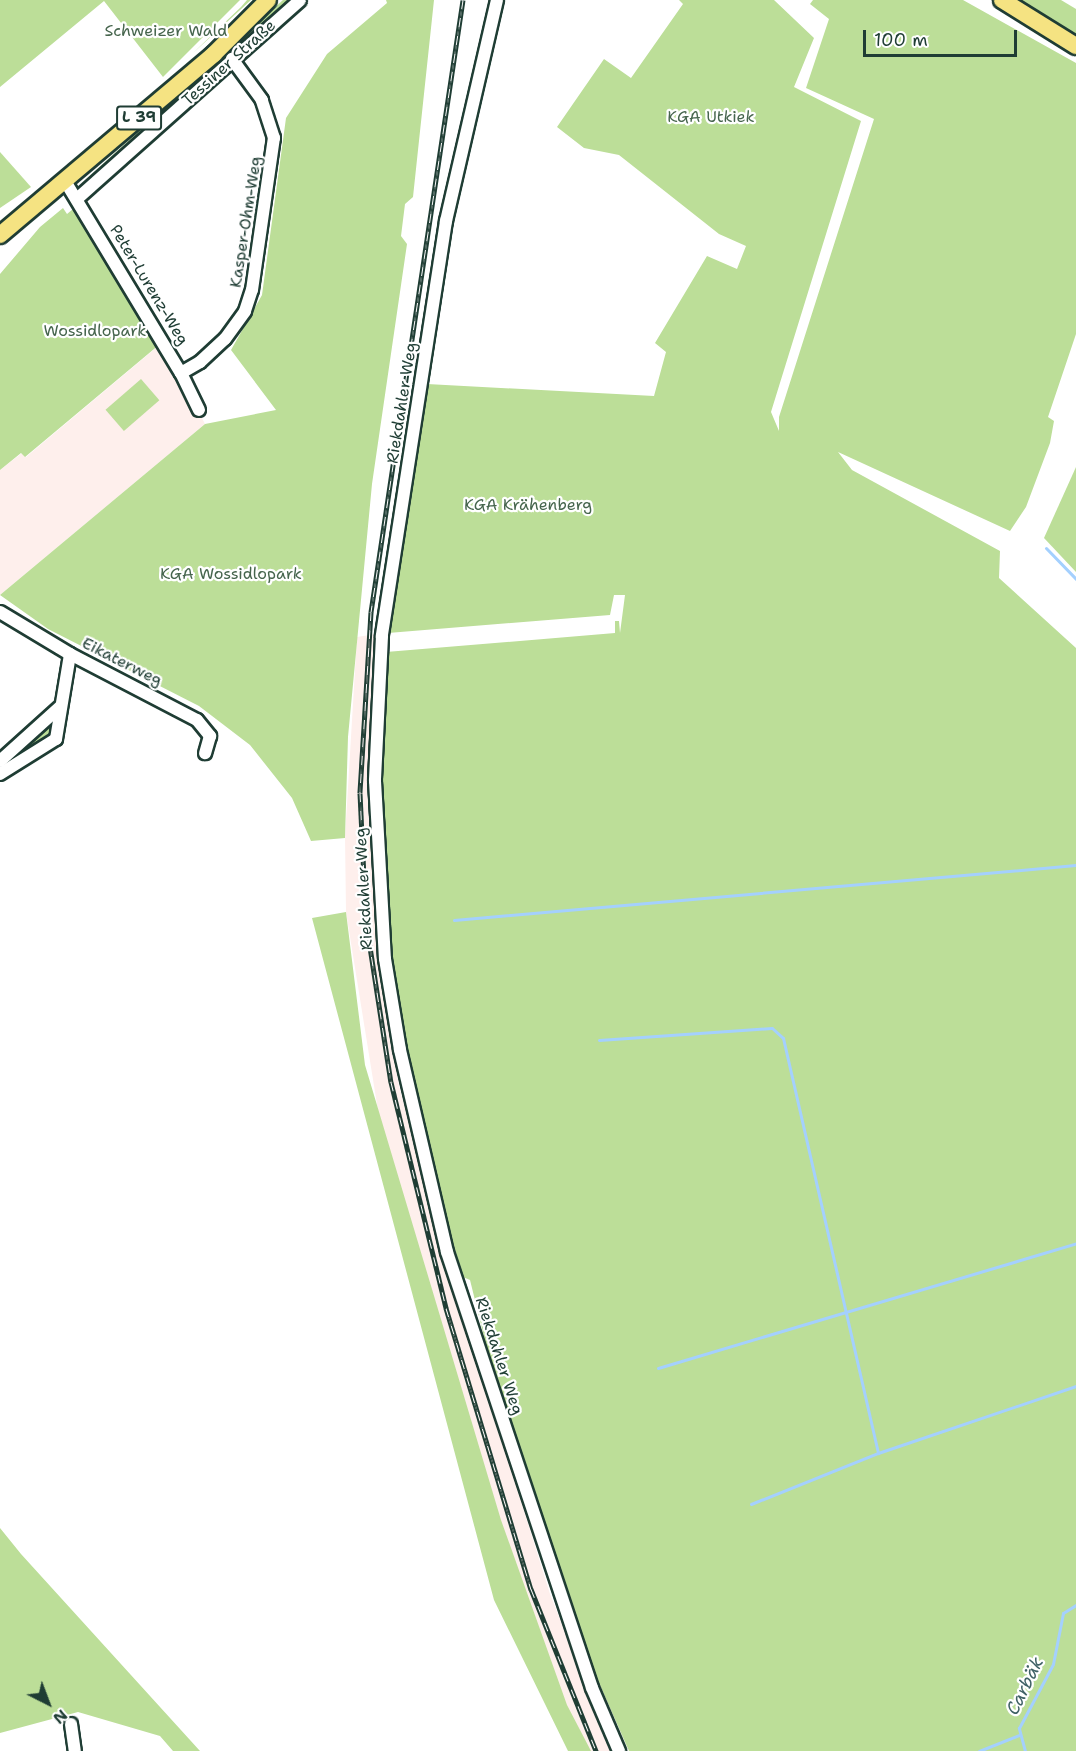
<!DOCTYPE html>
<meta charset="utf-8">
<style>
body{margin:0}
#map{position:relative;width:1076px;height:1751px;overflow:hidden;background:#fff;font-family:"Shantell Sans",sans-serif}
div>[style]{position:absolute}
.built>*{inset:0;background:#feefec}
.green>*{inset:0;background:#bcde98;transform-origin:0 0}
.stream>*{height:3px;margin:-1.5px;padding:0 1.5px;transform-origin:1.5px;border-radius:1.5px;background:#a4d0fe}
.roads{filter:drop-shadow(2px 0 #1f3d34) drop-shadow(-2px 0 #1f3d34) drop-shadow(0 2px #1f3d34) drop-shadow(0 -2px #1f3d34)}
.minor>*{height:12px;margin:-6px;padding:0 6px;transform-origin:6px;border-radius:6px;background:#fff}
.major>*{height:16px;margin:-8px;padding:0 8px;transform-origin:8px;border-radius:8px;background:#f5e382}
.rail>*{height:5px;margin-top:-2.5px;transform-origin:0;background:repeating-linear-gradient(90deg,#fff 0 9px,#1f3d34 0 18px);box-sizing:border-box;border-block:2px solid #1f3d34}
span{translate:-50% -50%;white-space:nowrap;text-align:center;line-height:1.15;-webkit-text-stroke:4.5px #fff;paint-order:stroke}
.shield-label span{padding:2px 4px;background:#fff;border:2px solid;border-radius:4px;-webkit-text-stroke-width:0}
.shield-label{font-size:15px;color:#1f3d34;font-weight:700}
.park-label{font-size:16px;color:#46654d}
.street-label{font-size:16px;color:#1f3d34}
.water-label{font-size:18px;color:#406266;font-style:italic}
.north{position:absolute;left:18px;top:1673px;width:60px;height:60px;-webkit-text-stroke:4px #fff;paint-order:stroke;rotate:138deg;font-size:16px;font-weight:700;line-height:24px;text-align:center;color:#1f3d34}
.north::after{content:'';display:block;margin:auto;width:21px;height:27px;background:#1f3d34;clip-path:polygon(50% 0,100% 100%,50% 72%,0 100%)}
.scale{position:absolute;left:863px;top:30px;width:154px;height:27px;box-sizing:border-box;border:3px solid #1f3d34;border-top:0;padding-left:8px;font-size:18px;line-height:21px;white-space:nowrap;color:#1f3d34;-webkit-text-stroke:4px #fff;paint-order:stroke}
</style>
<div id="map">
<div class="built">
<i style="clip-path:polygon(163px 342px,205px 424px,0 595px,0 470px,22px 453px,26px 457px)"></i>
<i style="clip-path:polygon(376px 634px,369px 740px,370px 842px,386px 1014px,399px 1086px,443px 1252px,550px 1594px,612px 1751px,580px 1751px,537px 1650px,380px 1123px,346px 912px,345px 837px,357px 637px)"></i>
</div>
<div class="green">
<i style="clip-path:polygon(0 0,240px 0,163px 77px,104px 1px,0 87px)"></i>
<i style="clip-path:polygon(247px 0,251px 0,192px 54px,241px 7px)"></i>
<i style="clip-path:polygon(283px 0,293px 0,82px 190px,82px 183px)"></i>
<i style="clip-path:polygon(386px 0,434px 0,413px 197px,405px 204px,401px 236px,407px 244px,372px 484px,348px 737px,345px 838px,311px 841px,292px 798px,250px 745px,199px 706px,48px 629px,0 595px,205px 424px,276px 410px,231px 350px,262px 295px,286px 118px,327px 54px,387px 3px)"></i>
<i style="clip-path:polygon(679px 0,774px 0,814px 38px,794px 87px,861px 121px,771px 412px,779px 431px,779px 417px,874px 119px,806px 88px,829px 19px,810px 4px,813px 0,963px 0,1076px 63px,1076px 334px,1048px 417px,1054px 421px,1050px 443px,1026px 507px,1010px 531px,838px 452px,852px 470px,1000px 551px,999px 578px,1076px 648px,1076px 1751px,629px 1751px,589px 1660px,494px 1377px,470px 1280px,463px 1277px,444px 1212px,409px 1065px,394px 974px,381px 795px,386px 652px,615px 633px,615px 621px,619px 621px,620px 633px,625px 595px,614px 595px,610px 615px,388px 633px,427px 384px,654px 396px,666px 352px,655px 343px,707px 256px,737px 269px,746px 246px,719px 234px,619px 155px,584px 148px,557px 127px,604px 59px,631px 78px,683px 4px)"></i>
<i style="clip-path:polygon(1013px 0,1061px 0,1076px 9px,1076px 40px)"></i>
<i style="clip-path:polygon(0 152px,31px 187px,0 208px)"></i>
<i style="clip-path:polygon(79px 204px,160px 344px,25px 457px,21px 453px,0 470px,0 274px,40px 227px,63px 208px,67px 214px)"></i>
<i style="left:141px;top:379px;width:28px;height:47px;rotate:49deg"></i>
<i style="clip-path:polygon(1076px 467px,1076px 572px,1044px 538px)"></i>
<i style="clip-path:polygon(54px 719px,49px 740px,0 766px)"></i>
<i style="clip-path:polygon(346px 912px,365px 1065px,501px 1520px,567px 1705px,591px 1751px,568px 1751px,494px 1600px,312px 918px)"></i>
<i style="clip-path:polygon(0 1528px,21px 1554px,200px 1751px,173px 1751px,160px 1736px,78px 1712px,0 1733px)"></i>
</div>
<div class="stream">
<i style="left:1046px;top:548px;width:43px;rotate:45.9deg"></i>
<i style="left:454px;top:920px;width:624px;rotate:-5.05deg"></i>
<i style="left:599px;top:1040px;width:173px;rotate:-4deg"></i>
<i style="left:772px;top:1028px;width:15px;rotate:42deg"></i>
<i style="left:783px;top:1038px;width:426px;rotate:77.1deg"></i>
<i style="left:878px;top:1453px;width:209px;rotate:-18.7deg"></i>
<i style="left:658px;top:1368px;width:436px;rotate:-16.6deg"></i>
<i style="left:751px;top:1504px;width:137px;rotate:-21.9deg"></i>
<i style="left:979px;top:1751px;width:43px;rotate:-21.8deg"></i>
<i style="left:1025px;top:1751px;width:24px;rotate:-105deg"></i>
<i style="left:1019px;top:1728px;width:72px;rotate:-62deg"></i>
<i style="left:1053px;top:1664px;width:52px;rotate:-78.9deg"></i>
<i style="left:1063px;top:1613px;width:15px;rotate:-32deg"></i>
</div>
<div class="roads">
<div class="minor">
<i style="left:497px;top:0;width:227px;rotate:103deg"></i>
<i style="left:446px;top:221px;width:420px;rotate:98.8deg"></i>
<i style="left:382px;top:636px;width:145px;rotate:92.8deg"></i>
<i style="left:375px;top:781px;width:178px;rotate:86.8deg"></i>
<i style="left:385px;top:959px;width:92px;rotate:80.6deg"></i>
<i style="left:400px;top:1050px;width:207px;rotate:76.9deg"></i>
<i style="left:447px;top:1252px;width:459px;rotate:71.6deg"></i>
<i style="left:592px;top:1688px;width:69px;rotate:66.8deg"></i>
<i style="left:65px;top:181px;width:224px;rotate:58.9deg"></i>
<i style="left:181px;top:373px;width:41px;rotate:64.1deg"></i>
<i style="left:78px;top:198px;width:297px;rotate:-41.7deg"></i>
<i style="left:181px;top:373px;width:22px;rotate:-30deg"></i>
<i style="left:200px;top:362px;width:34px;rotate:-43deg"></i>
<i style="left:225px;top:339px;width:34px;rotate:-54deg"></i>
<i style="left:245px;top:311px;width:22px;rotate:-72deg"></i>
<i style="left:252px;top:290px;width:154px;rotate:-81.8deg"></i>
<i style="left:274px;top:138px;width:40px;rotate:-108deg"></i>
<i style="left:262px;top:100px;width:51px;rotate:-126.2deg"></i>
<i style="left:0;top:612px;width:82px;rotate:31deg"></i>
<i style="left:70px;top:654px;width:143px;rotate:27.5deg"></i>
<i style="left:197px;top:720px;width:21px;rotate:51deg"></i>
<i style="left:210px;top:736px;width:18px;rotate:106deg"></i>
<i style="left:0;top:761px;width:81px;rotate:-42deg"></i>
<i style="left:0;top:774px;width:66px;rotate:-32deg"></i>
<i style="left:56px;top:739px;width:86px;rotate:-80.6deg"></i>
<i style="left:71px;top:1724px;width:27px;rotate:82deg"></i>
</div>
<div class="major">
<i style="left:1002px;top:0;width:87px;rotate:31.9deg"></i>
<i style="left:0;top:235px;width:280px;rotate:-40.2deg"></i>
<i style="left:214px;top:54px;width:76px;rotate:-45deg"></i>
</div>
</div>
<div class="rail">
<i style="left:463px;top:0;width:619px;rotate:98.55deg"></i>
<i style="left:371px;top:612px;width:181px;rotate:93.5deg"></i>
<i style="left:360px;top:793px;width:128px;rotate:87.3deg"></i>
<i style="left:366px;top:921px;width:163px;rotate:81.2deg"></i>
<i style="left:391px;top:1082px;width:233px;rotate:76.3deg"></i>
<i style="left:446px;top:1308px;width:294px;rotate:73.2deg"></i>
<i style="left:531px;top:1589px;width:175px;rotate:68.1deg"></i>
</div>
<div class="shield-label">
<span style="left:139px;top:118px">L 39</span>
</div>
<div class="park-label">
<span style="left:166px;top:31px">Schweizer Wald</span>
<span style="left:711px;top:117px">KGA Utkiek</span>
<span style="left:95px;top:331px">Wossidlopark</span>
<span style="left:528px;top:505px">KGA Krähenberg</span>
<span style="left:231px;top:574px">KGA Wossidlopark</span>
</div>
<div class="street-label">
<span style="left:229px;top:63px;rotate:-42deg">Tessiner Straße</span>
<span style="left:246px;top:222px;rotate:-81deg">Kasper-Ohm-Weg</span>
<span style="left:149px;top:285px;rotate:59deg">Peter-Lurenz-Weg</span>
<span style="left:402px;top:403px;rotate:-81deg">Riekdahler Weg</span>
<span style="left:122px;top:662px;rotate:27deg">Eikaterweg</span>
<span style="left:364px;top:889px;rotate:-93deg">Riekdahler Weg</span>
<span style="left:499px;top:1356px;rotate:72deg">Riekdahler Weg</span>
</div>
<div class="water-label">
<span style="left:1025px;top:1686px;rotate:-64deg">Carbäk</span>
</div>
<div class="north">N</div>
<div class="scale">100 m</div>
</div>
